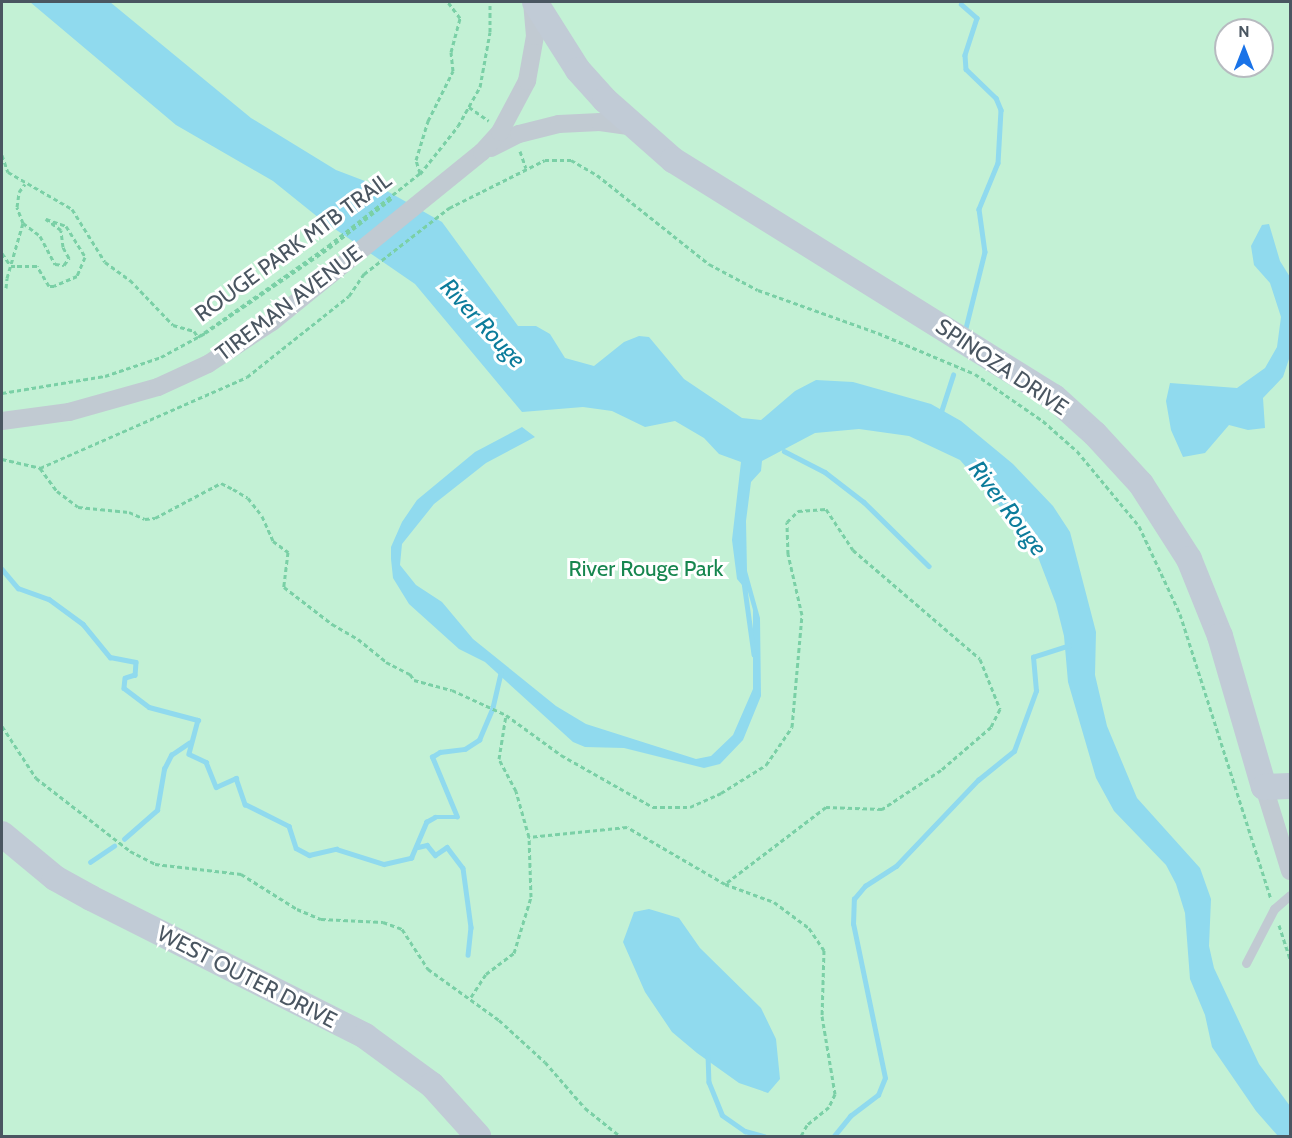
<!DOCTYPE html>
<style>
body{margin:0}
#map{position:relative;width:1292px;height:1138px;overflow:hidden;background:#f5f3f3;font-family:Cabin,sans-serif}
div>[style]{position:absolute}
.green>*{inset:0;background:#c3f1d5}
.water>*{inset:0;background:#90daee}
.stream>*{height:4.5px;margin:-2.25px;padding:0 2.25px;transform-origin:2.25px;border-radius:2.25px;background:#90daee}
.path>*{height:3px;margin-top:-1.5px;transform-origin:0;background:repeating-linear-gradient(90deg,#7ad0a6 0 4.5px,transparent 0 7.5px)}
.lane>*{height:9px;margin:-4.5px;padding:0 4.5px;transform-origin:4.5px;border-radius:4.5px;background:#c1cad2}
.street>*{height:18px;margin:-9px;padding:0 9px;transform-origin:9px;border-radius:9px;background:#c1cad2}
.secondary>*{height:26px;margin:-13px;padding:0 13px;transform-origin:13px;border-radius:13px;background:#c1cbd6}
span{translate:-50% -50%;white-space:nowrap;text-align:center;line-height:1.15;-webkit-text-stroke:6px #fff;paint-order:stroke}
.street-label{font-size:22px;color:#4a5661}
.park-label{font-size:22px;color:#17864f}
.water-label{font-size:24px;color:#0c7c9b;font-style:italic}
.frame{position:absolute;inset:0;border:3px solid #4a5661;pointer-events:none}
.north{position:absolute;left:1214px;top:18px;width:60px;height:60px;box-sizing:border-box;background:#fff;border:2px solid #b7bbc0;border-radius:50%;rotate:0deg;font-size:16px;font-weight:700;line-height:24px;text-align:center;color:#4a5661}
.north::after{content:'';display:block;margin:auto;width:21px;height:27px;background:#1a73e8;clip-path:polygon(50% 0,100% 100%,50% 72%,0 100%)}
</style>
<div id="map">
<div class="green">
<i style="clip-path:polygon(evenodd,2px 2px,1290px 2px,1290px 1136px,2px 1136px,2px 2px,1226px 30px,1262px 30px,1262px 66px,1226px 66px,1226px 30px)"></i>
</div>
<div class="water">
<i style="clip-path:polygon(30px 2px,110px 2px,251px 118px,336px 170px,378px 186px,442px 222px,518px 326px,536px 326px,550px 334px,565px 358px,594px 366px,624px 342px,639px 336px,649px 337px,684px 379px,742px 418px,761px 420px,795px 391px,816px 380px,853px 382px,931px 404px,961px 421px,1013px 464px,1053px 506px,1070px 532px,1096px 632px,1095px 675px,1107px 726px,1137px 798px,1200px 868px,1211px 899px,1209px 946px,1214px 968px,1259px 1064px,1290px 1106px,1290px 1136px,1278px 1136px,1256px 1111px,1212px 1047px,1205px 1015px,1190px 979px,1185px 913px,1176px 884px,1166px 865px,1114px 811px,1096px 778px,1068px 682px,1064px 636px,1056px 604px,1038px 557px,1028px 539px,960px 460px,909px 436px,859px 429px,815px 433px,762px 461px,761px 471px,751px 482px,746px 521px,747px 571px,760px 618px,761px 696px,743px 740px,720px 764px,704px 768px,624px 748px,585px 747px,573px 742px,485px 662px,459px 649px,409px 604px,393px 578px,391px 559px,391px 547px,402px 522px,417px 500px,475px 452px,522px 427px,535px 437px,486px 463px,434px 504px,402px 544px,400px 565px,416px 585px,442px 602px,473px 639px,556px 706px,586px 724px,696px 759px,711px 756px,733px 735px,753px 689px,753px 610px,748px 592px,737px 579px,732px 540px,741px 462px,719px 454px,704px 438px,675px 421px,645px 427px,612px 411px,583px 407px,522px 412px,415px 284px,319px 218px,273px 181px,176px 125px)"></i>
<i style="clip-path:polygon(1269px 224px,1280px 261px,1290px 277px,1290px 356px,1283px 377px,1263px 398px,1265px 428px,1248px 430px,1229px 425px,1205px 453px,1183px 457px,1171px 430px,1166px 401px,1170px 383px,1237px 388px,1265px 368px,1277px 347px,1281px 317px,1270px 283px,1254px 265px,1251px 246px,1262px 225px)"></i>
<i style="clip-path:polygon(649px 909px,679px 918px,700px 948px,761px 1008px,776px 1039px,780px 1079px,768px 1093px,739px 1083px,697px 1053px,672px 1032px,645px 992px,623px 942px,634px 912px)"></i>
</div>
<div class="stream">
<i style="left:961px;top:4px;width:21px;rotate:41deg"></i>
<i style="left:977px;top:18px;width:39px;rotate:108deg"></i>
<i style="left:965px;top:55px;width:14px;rotate:86deg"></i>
<i style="left:966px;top:69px;width:42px;rotate:44deg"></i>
<i style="left:996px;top:98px;width:13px;rotate:67deg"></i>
<i style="left:1001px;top:110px;width:53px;rotate:93.2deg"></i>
<i style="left:998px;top:163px;width:50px;rotate:112.4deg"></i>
<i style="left:979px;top:209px;width:43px;rotate:82.1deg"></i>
<i style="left:985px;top:252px;width:82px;rotate:104deg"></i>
<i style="left:941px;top:412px;width:39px;rotate:-72deg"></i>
<i style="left:784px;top:451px;width:46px;rotate:27.1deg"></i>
<i style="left:825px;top:472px;width:49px;rotate:37.6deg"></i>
<i style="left:864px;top:502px;width:91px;rotate:44.6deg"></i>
<i style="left:2px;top:569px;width:25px;rotate:50deg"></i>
<i style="left:18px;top:588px;width:33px;rotate:20deg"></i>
<i style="left:49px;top:599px;width:42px;rotate:36.3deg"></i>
<i style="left:83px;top:624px;width:43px;rotate:50.7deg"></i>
<i style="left:110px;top:657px;width:26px;rotate:11deg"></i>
<i style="left:136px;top:662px;width:13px;rotate:94deg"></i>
<i style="left:135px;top:675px;width:10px;rotate:163deg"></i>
<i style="left:125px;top:678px;width:10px;rotate:96deg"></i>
<i style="left:124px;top:688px;width:31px;rotate:37deg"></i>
<i style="left:149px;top:707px;width:51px;rotate:14.9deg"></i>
<i style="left:198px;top:720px;width:35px;rotate:105deg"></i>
<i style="left:189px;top:754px;width:19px;rotate:25deg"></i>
<i style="left:206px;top:762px;width:27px;rotate:68deg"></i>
<i style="left:216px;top:787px;width:22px;rotate:-24deg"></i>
<i style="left:236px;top:778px;width:28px;rotate:71deg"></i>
<i style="left:245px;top:804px;width:49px;rotate:26.6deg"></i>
<i style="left:289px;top:826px;width:23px;rotate:72deg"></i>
<i style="left:296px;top:848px;width:15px;rotate:28deg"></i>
<i style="left:309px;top:855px;width:28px;rotate:-13deg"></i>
<i style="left:336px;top:849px;width:50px;rotate:17.4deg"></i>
<i style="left:384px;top:864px;width:28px;rotate:-13deg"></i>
<i style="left:411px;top:858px;width:39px;rotate:-67deg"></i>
<i style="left:426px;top:822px;width:10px;rotate:-29deg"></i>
<i style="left:435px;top:817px;width:22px"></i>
<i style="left:457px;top:817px;width:65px;rotate:-112.6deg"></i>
<i style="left:432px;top:757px;width:9px;rotate:-32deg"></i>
<i style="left:440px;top:752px;width:25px;rotate:-7deg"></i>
<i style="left:465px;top:749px;width:17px;rotate:-33deg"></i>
<i style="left:479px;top:740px;width:33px;rotate:-67deg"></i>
<i style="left:492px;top:710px;width:39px;rotate:-77deg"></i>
<i style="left:744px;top:582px;width:73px;rotate:82.1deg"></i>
<i style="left:124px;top:839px;width:44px;rotate:-41.3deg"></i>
<i style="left:157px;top:810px;width:42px;rotate:-80.3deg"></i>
<i style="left:164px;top:769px;width:16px;rotate:-63deg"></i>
<i style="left:171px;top:755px;width:22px;rotate:-34deg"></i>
<i style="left:418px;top:847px;width:9px;rotate:-13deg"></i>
<i style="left:427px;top:845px;width:13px;rotate:51deg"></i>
<i style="left:435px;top:855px;width:14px;rotate:-34deg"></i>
<i style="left:447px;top:847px;width:26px;rotate:53deg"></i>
<i style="left:463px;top:868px;width:60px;rotate:82.3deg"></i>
<i style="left:471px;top:927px;width:28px;rotate:96deg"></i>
<i style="left:90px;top:862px;width:29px;rotate:-34deg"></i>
<i style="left:708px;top:1055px;width:27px;rotate:88deg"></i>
<i style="left:709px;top:1082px;width:35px;rotate:68deg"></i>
<i style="left:722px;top:1115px;width:28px;rotate:35deg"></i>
<i style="left:745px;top:1131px;width:20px;rotate:15deg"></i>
<i style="left:834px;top:1136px;width:26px;rotate:-51deg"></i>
<i style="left:850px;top:1116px;width:35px;rotate:-37deg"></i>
<i style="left:878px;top:1095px;width:18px;rotate:-68deg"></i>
<i style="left:885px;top:1078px;width:157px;rotate:-101.7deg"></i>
<i style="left:853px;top:924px;width:25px;rotate:-88deg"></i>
<i style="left:854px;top:899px;width:17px;rotate:-50deg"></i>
<i style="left:865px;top:886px;width:37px;rotate:-33deg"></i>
<i style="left:896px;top:866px;width:119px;rotate:-46.4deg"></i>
<i style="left:978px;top:780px;width:46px;rotate:-38.9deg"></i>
<i style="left:1014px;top:751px;width:64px;rotate:-69.9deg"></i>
<i style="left:1036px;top:691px;width:34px;rotate:-95deg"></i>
<i style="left:1033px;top:657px;width:38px;rotate:-18deg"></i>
</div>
<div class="path">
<i style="left:469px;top:107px;width:24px;rotate:35deg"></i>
<i style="left:520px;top:151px;width:18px;rotate:71deg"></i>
<i style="left:2px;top:155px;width:18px;rotate:71deg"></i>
<i style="left:8px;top:172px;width:74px;rotate:30deg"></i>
<i style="left:72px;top:209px;width:62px;rotate:58.1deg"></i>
<i style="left:105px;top:262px;width:31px;rotate:36deg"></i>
<i style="left:130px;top:280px;width:62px;rotate:46.3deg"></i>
<i style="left:173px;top:325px;width:22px;rotate:16deg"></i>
<i style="left:194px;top:331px;width:7px;rotate:56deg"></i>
<i style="left:198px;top:337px;width:159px;rotate:-35deg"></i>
<i style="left:328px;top:246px;width:117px;rotate:-38.4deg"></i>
<i style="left:420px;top:173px;width:14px;rotate:-107deg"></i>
<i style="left:416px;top:160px;width:41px;rotate:-72.9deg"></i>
<i style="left:428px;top:121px;width:56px;rotate:-63.4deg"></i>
<i style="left:453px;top:71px;width:19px;rotate:-96deg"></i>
<i style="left:451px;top:52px;width:35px;rotate:-75deg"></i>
<i style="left:460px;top:18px;width:20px;rotate:-127deg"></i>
<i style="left:420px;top:174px;width:61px;rotate:-51.6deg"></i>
<i style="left:458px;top:126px;width:45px;rotate:-60.6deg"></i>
<i style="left:480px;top:87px;width:56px;rotate:-79.7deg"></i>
<i style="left:490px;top:32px;width:30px;rotate:-90deg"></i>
<i style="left:23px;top:223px;width:17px;rotate:-111deg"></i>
<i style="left:17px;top:207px;width:15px;rotate:-82deg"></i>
<i style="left:19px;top:192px;width:10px;rotate:-53deg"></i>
<i style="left:2px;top:253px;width:14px;rotate:56deg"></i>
<i style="left:6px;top:288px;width:10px;rotate:-84deg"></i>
<i style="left:7px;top:278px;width:57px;rotate:-73.8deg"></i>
<i style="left:23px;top:223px;width:21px;rotate:37deg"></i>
<i style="left:40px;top:236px;width:32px;rotate:62deg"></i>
<i style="left:55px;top:264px;width:9px;rotate:6deg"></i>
<i style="left:64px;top:265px;width:9px;rotate:-54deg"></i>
<i style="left:69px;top:258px;width:13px;rotate:-119deg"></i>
<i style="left:63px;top:247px;width:17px;rotate:-97deg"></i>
<i style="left:61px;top:230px;width:19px;rotate:-144deg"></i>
<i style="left:46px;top:219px;width:21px;rotate:19deg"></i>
<i style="left:66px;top:226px;width:36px;rotate:58deg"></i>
<i style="left:85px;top:257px;width:21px;rotate:113deg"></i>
<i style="left:77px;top:276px;width:25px;rotate:157deg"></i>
<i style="left:54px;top:286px;width:5px;rotate:180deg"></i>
<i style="left:49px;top:286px;width:23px;rotate:-121deg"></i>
<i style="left:37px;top:266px;width:26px;rotate:180deg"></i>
<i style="left:2px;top:393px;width:104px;rotate:-9.4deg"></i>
<i style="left:105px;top:376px;width:59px;rotate:-18.7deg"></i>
<i style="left:161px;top:357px;width:50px;rotate:-28.6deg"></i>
<i style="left:205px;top:333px;width:150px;rotate:-34.4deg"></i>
<i style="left:329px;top:248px;width:80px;rotate:-38.4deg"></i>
<i style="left:2px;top:459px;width:39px;rotate:13deg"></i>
<i style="left:40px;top:468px;width:226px;rotate:-23.7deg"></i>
<i style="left:247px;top:377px;width:130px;rotate:-38.5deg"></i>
<i style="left:349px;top:296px;width:27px;rotate:-56deg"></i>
<i style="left:364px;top:274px;width:108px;rotate:-37.8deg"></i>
<i style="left:449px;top:208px;width:107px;rotate:-26.6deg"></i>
<i style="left:545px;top:160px;width:26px"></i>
<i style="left:571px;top:160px;width:30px;rotate:30deg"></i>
<i style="left:597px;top:175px;width:143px;rotate:38.5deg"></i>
<i style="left:709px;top:264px;width:55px;rotate:28deg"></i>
<i style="left:758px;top:290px;width:127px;rotate:19.7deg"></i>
<i style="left:878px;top:333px;width:105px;rotate:22.9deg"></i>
<i style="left:975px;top:374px;width:83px;rotate:34.7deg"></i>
<i style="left:1043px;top:421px;width:45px;rotate:41.4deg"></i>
<i style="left:1077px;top:451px;width:97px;rotate:50.4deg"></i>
<i style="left:1139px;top:526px;width:97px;rotate:65deg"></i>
<i style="left:1180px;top:614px;width:299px;rotate:72.3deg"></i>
<i style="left:40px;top:468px;width:29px;rotate:54deg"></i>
<i style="left:57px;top:491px;width:26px;rotate:37deg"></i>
<i style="left:78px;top:507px;width:51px;rotate:5.6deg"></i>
<i style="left:129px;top:512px;width:17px;rotate:24deg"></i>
<i style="left:145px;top:519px;width:10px;rotate:-6deg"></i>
<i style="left:155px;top:518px;width:75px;rotate:-27.9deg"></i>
<i style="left:221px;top:483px;width:13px;rotate:27deg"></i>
<i style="left:233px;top:489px;width:17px;rotate:31deg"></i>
<i style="left:248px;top:498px;width:23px;rotate:52deg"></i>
<i style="left:262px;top:516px;width:27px;rotate:66deg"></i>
<i style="left:273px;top:541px;width:19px;rotate:36deg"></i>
<i style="left:288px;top:552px;width:35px;rotate:97deg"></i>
<i style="left:284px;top:587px;width:61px;rotate:37.6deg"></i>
<i style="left:332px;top:624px;width:30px;rotate:30deg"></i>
<i style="left:358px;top:639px;width:36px;rotate:39deg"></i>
<i style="left:386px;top:662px;width:27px;rotate:27deg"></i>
<i style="left:410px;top:674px;width:7px;rotate:56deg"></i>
<i style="left:414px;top:680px;width:39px;rotate:15deg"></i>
<i style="left:452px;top:690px;width:60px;rotate:24.8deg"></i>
<i style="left:506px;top:715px;width:68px;rotate:36deg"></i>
<i style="left:561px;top:755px;width:106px;rotate:29.5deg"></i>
<i style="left:653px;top:807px;width:37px"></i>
<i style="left:690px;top:807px;width:34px;rotate:-24deg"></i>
<i style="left:721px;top:793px;width:53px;rotate:-31.9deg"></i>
<i style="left:766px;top:765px;width:46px;rotate:-55.6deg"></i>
<i style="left:792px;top:727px;width:112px;rotate:-84.9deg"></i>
<i style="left:802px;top:615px;width:63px;rotate:-102.9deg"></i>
<i style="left:788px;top:554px;width:32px;rotate:-92deg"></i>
<i style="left:787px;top:522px;width:16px;rotate:-45deg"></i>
<i style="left:798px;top:511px;width:28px;rotate:-4deg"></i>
<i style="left:826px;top:509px;width:49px;rotate:56.6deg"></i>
<i style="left:853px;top:550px;width:167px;rotate:40.6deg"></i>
<i style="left:980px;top:659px;width:54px;rotate:68.2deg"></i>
<i style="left:1000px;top:709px;width:20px;rotate:117deg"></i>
<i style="left:991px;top:727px;width:66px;rotate:139.3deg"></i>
<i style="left:941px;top:770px;width:71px;rotate:146.5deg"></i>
<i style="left:882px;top:809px;width:56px;rotate:-178deg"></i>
<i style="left:826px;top:807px;width:127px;rotate:142.7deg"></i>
<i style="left:725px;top:884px;width:113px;rotate:-149.8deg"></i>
<i style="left:627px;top:827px;width:99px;rotate:174.2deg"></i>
<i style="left:529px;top:837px;width:48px;rotate:-105.8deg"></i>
<i style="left:516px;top:791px;width:36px;rotate:-118deg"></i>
<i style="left:499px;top:759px;width:45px;rotate:-81deg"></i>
<i style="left:2px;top:726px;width:62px;rotate:56.8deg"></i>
<i style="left:36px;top:778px;width:119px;rotate:37.8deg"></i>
<i style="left:130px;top:851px;width:28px;rotate:27deg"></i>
<i style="left:155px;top:864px;width:87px;rotate:6.6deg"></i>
<i style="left:241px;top:874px;width:66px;rotate:32deg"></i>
<i style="left:297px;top:909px;width:26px;rotate:23deg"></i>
<i style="left:321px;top:919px;width:62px;rotate:2.8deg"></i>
<i style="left:383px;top:922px;width:20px;rotate:20deg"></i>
<i style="left:402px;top:929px;width:48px;rotate:57deg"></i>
<i style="left:428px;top:969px;width:87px;rotate:35.7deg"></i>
<i style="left:499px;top:1020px;width:62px;rotate:42.4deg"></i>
<i style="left:545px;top:1062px;width:61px;rotate:49deg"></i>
<i style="left:585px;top:1108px;width:45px;rotate:38.7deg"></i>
<i style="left:725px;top:884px;width:52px;rotate:20.2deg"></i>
<i style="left:774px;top:902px;width:44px;rotate:36.6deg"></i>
<i style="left:809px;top:928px;width:27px;rotate:56deg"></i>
<i style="left:824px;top:950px;width:66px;rotate:91.7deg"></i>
<i style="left:822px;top:1016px;width:79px;rotate:80.5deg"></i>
<i style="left:835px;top:1094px;width:14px;rotate:115deg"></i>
<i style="left:829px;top:1107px;width:28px;rotate:141deg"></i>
<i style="left:807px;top:1125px;width:13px;rotate:119deg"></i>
<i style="left:1279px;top:925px;width:36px;rotate:72deg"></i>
<i style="left:471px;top:997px;width:27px;rotate:-57deg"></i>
<i style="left:486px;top:974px;width:35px;rotate:-37deg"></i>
<i style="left:514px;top:953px;width:59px;rotate:-73.1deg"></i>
<i style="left:531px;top:897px;width:60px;rotate:-91.9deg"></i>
</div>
<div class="lane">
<i style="left:1246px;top:963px;width:61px;rotate:-62.6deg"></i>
<i style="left:1274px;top:909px;width:21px;rotate:-41deg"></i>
</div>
<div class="street">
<i style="left:491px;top:148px;width:31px;rotate:-27deg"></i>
<i style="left:519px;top:134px;width:41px;rotate:-14deg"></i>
<i style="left:559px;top:124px;width:41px;rotate:-2.8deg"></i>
<i style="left:600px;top:122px;width:34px;rotate:8deg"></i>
<i style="left:2px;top:421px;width:68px;rotate:-7.7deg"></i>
<i style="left:69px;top:412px;width:92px;rotate:-15.7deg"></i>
<i style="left:158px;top:387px;width:55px;rotate:-24.7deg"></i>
<i style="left:208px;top:364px;width:77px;rotate:-33.3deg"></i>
<i style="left:272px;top:322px;width:270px;rotate:-39deg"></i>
<i style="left:482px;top:152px;width:27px;rotate:-48deg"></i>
<i style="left:500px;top:132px;width:58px;rotate:-62.1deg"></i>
<i style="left:527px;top:81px;width:46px;rotate:-79.9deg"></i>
<i style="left:535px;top:36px;width:34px;rotate:-95deg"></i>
<i style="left:1264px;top:787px;width:88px;rotate:72.8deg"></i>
</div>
<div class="secondary">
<i style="left:535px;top:2px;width:80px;rotate:57.7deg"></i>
<i style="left:578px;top:70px;width:40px;rotate:48deg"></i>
<i style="left:605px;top:100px;width:91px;rotate:41.4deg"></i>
<i style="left:673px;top:160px;width:449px;rotate:31.9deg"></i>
<i style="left:1054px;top:397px;width:55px;rotate:42.1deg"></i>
<i style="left:1095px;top:434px;width:68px;rotate:47.4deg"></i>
<i style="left:1141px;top:484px;width:89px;rotate:57.4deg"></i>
<i style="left:1189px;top:559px;width:83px;rotate:68.1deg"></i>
<i style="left:1220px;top:636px;width:157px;rotate:73.8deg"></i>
<i style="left:1264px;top:787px;width:26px;rotate:-2deg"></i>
<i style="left:2px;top:834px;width:69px;rotate:39.7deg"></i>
<i style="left:55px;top:878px;width:41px;rotate:29.1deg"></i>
<i style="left:91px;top:898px;width:307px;rotate:26.7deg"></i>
<i style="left:365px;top:1036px;width:83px;rotate:36.2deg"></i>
<i style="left:432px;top:1085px;width:69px;rotate:48deg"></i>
</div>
<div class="street-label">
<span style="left:293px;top:247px;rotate:-36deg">ROUGE PARK MTB TRAIL</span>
<span style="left:289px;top:303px;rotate:-37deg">TIREMAN AVENUE</span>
<span style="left:1002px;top:367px;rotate:34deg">SPINOZA DRIVE</span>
<span style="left:247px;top:977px;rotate:27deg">WEST OUTER DRIVE</span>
</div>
<div class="park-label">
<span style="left:646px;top:569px">River Rouge Park</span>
</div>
<div class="water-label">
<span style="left:483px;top:323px;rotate:47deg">River Rouge</span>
<span style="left:1008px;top:508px;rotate:53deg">River Rouge</span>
</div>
<div class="frame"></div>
<div class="north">N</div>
</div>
